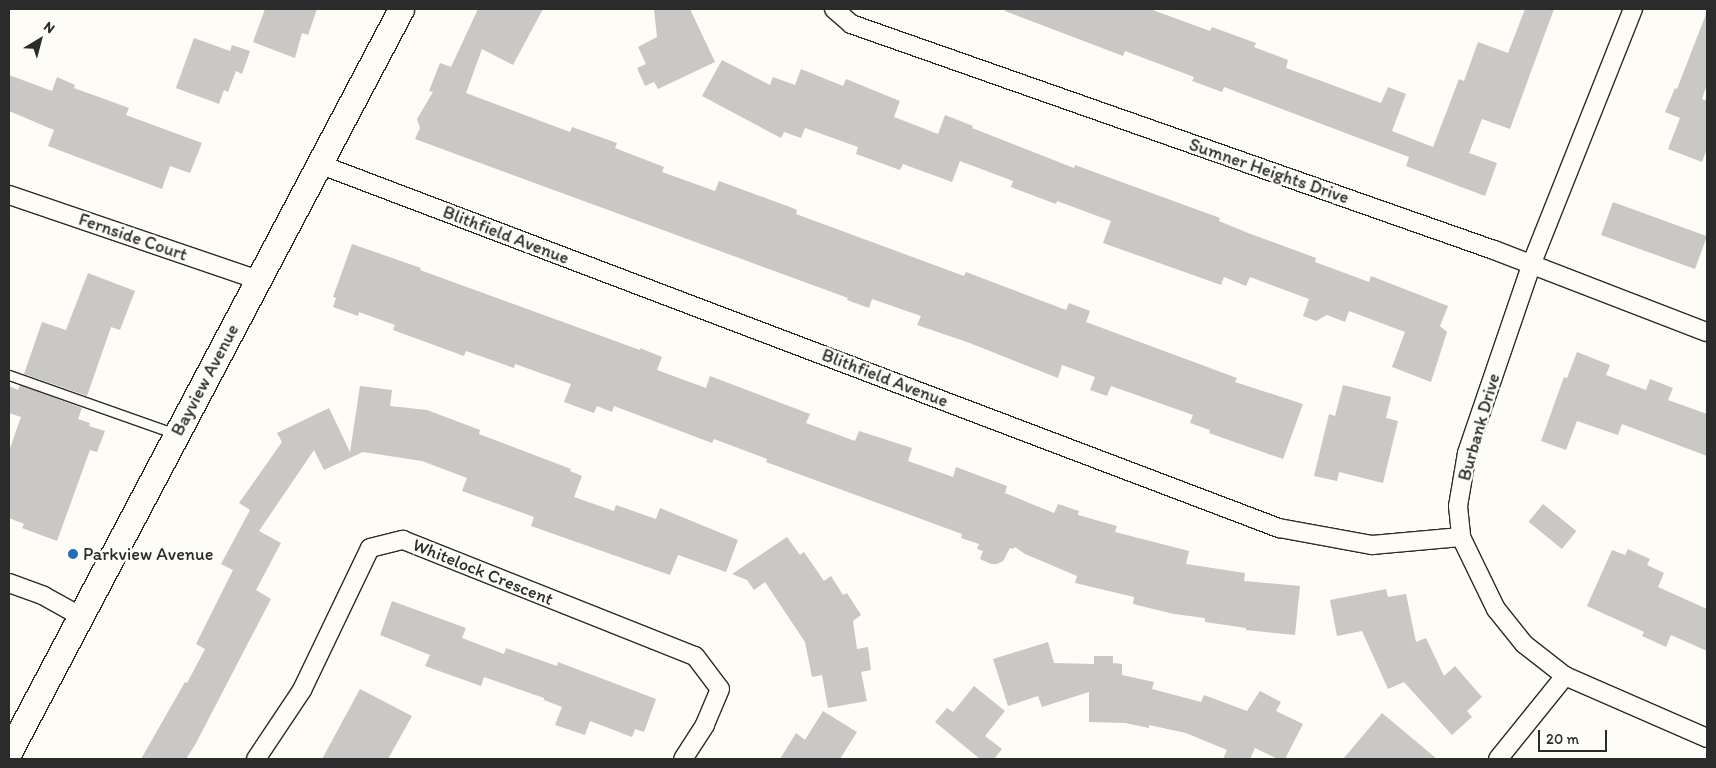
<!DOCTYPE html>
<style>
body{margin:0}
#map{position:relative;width:1716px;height:768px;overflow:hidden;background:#fdfcf7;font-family:Itim,sans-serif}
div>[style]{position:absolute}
.building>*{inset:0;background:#c9c8c4;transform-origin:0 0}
.roads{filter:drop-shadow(1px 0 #2b2b2b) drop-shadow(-1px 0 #2b2b2b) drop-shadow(0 1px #2b2b2b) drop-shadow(0 -1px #2b2b2b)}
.service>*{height:9px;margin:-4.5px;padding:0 4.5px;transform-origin:4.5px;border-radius:4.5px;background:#fdfcf7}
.minor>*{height:18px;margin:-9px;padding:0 9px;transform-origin:9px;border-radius:9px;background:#fdfcf7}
.secondary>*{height:25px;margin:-12.5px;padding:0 12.5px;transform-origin:12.5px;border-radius:12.5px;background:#fdfcf7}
.dots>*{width:14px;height:14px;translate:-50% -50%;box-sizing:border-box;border:2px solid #fdfcf7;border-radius:50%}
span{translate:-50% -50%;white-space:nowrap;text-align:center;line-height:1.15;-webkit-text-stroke:5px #fdfcf7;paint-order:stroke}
.street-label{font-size:18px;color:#2b2b2b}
.poi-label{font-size:18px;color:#2b2b2b}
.left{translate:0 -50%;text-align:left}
.frame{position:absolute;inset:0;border:10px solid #2b2b2b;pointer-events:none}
.north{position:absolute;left:15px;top:15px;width:50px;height:50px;-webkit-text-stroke:4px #fdfcf7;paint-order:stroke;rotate:37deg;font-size:14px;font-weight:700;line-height:20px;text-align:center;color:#2b2b2b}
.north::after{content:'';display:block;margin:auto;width:18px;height:22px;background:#2b2b2b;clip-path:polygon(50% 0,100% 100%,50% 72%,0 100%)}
.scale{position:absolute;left:1538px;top:730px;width:69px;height:22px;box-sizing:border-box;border:2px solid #2b2b2b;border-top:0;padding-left:6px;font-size:15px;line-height:18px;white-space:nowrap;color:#2b2b2b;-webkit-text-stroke:4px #fdfcf7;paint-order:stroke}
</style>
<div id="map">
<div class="building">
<i style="clip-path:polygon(265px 9px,317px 9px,308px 35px,302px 33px,295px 58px,253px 42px)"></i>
<i style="clip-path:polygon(478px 9px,543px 9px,513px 65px,482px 49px,466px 93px,570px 132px,572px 127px,617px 143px,615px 148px,664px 167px,662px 172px,715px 191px,719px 181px,790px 207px,797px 210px,796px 214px,964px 276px,966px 272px,1066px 310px,1069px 303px,1090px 311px,1086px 322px,1237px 378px,1235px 382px,1303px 404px,1283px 459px,1209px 433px,1210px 430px,1190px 423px,1193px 415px,1111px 386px,1107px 396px,1090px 390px,1095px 377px,1062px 365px,1058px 378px,967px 342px,917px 325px,921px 316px,872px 299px,869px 308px,847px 300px,848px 298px,415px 139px,420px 128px,417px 119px,433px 92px,429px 91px,440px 63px,451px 67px)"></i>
<i style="clip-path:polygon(654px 9px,690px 9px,715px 62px,658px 89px,654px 82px,645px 86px,637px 68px,646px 64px,638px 47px,657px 37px)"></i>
<i style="clip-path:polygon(1006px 9px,1150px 9px,1210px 31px,1212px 27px,1256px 43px,1254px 47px,1288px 60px,1286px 68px,1381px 103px,1388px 87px,1406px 94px,1392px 131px,1433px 147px,1459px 79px,1464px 81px,1478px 42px,1508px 53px,1525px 9px,1554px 9px,1510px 129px,1482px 119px,1469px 153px,1497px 163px,1485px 196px,1406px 166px,1409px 157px,1224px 87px,1222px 92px,1192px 81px,1194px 77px,1125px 51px,1123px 56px,1005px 11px)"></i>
<i style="clip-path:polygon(1706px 14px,1707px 84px,1702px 99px,1707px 101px,1707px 149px,1702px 162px,1668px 149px,1680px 118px,1665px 112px,1675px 88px,1677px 89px)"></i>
<i style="clip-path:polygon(194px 38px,230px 51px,232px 45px,250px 51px,242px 74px,236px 71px,228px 92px,224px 90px,219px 104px,176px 88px)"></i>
<i style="clip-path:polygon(722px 60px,770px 85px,773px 77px,795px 85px,801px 69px,843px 86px,846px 79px,900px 101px,894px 117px,938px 134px,945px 115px,973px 126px,972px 128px,1074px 168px,1075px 165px,1220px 218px,1219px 221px,1248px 233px,1316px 258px,1315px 262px,1369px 282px,1371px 276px,1448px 306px,1440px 326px,1447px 332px,1431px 382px,1392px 367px,1405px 332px,1349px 311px,1345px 322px,1327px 315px,1316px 321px,1303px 316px,1309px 299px,1250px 277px,1246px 286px,1224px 277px,1221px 285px,1103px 243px,1111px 221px,1057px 201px,1056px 204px,1011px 187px,1013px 181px,960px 161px,952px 182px,903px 164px,900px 170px,856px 154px,858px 147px,805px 128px,801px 138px,784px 132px,781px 138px,702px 96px)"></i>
<i style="clip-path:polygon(9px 75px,52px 91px,57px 77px,75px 85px,74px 88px,129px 108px,126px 115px,202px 143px,190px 173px,170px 166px,162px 189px,48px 146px,54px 130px,9px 111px)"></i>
<i style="left:1613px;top:202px;width:100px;height:35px;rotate:20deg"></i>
<i style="clip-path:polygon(352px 244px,421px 268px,420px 270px,640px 350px,640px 348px,662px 357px,657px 370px,706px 388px,710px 376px,810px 414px,806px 423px,855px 441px,859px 431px,912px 448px,908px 461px,953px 477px,956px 467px,1007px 486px,1005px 493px,1054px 513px,1058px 504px,1079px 511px,1078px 515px,1117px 526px,1115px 532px,1189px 551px,1186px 564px,1245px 573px,1244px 581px,1300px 586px,1295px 635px,1246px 630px,1246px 628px,1205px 622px,1205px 618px,1174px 614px,1133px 604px,1134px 597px,1075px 583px,1077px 576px,1025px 554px,1015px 547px,1013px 549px,1010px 548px,1003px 561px,997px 564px,991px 564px,980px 559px,983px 551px,977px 549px,979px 544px,961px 538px,962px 534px,766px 462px,767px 459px,714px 439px,712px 443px,614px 406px,612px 412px,597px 406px,594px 413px,564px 402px,571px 384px,515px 364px,514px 368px,466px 351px,464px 356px,393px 330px,395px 325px,359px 312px,358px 316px,333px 307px,336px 298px,333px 297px)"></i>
<i style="clip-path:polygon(88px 273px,135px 291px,120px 330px,111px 327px,87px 396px,24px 374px,42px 322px,66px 330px)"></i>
<i style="clip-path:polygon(1577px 352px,1610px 365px,1606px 375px,1646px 390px,1650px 379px,1673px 388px,1668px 400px,1707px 414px,1707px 456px,1622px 424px,1618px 435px,1577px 421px,1566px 450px,1541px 441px,1564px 377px,1567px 378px)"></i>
<i style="clip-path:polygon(20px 385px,82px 408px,78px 419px,90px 423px,89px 426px,105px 431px,97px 452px,90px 450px,57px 541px,22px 528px,24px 524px,9px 518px,9px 451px,21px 417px,9px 413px,9px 386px,18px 390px)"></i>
<i style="clip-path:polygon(1343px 385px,1391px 397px,1386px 418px,1398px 421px,1383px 483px,1339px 472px,1337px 481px,1314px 476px,1329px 414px,1335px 416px)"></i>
<i style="clip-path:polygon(360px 386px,392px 390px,390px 406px,427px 410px,480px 430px,479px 434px,571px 469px,570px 471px,582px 476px,574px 497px,614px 511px,616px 505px,656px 519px,660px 508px,738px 540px,726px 572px,678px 555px,670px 575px,531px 526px,534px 517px,462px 491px,467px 478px,422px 461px,363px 452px,324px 470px,314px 450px,259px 531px,281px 543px,256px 590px,271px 599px,195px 745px,186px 759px,141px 759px,185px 682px,187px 683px,205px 649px,196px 644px,233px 570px,221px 564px,250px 510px,239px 503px,282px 442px,277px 433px,329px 408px,350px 452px)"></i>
<i style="left:1543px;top:504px;width:43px;height:23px;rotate:39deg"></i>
<i style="clip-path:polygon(787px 537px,800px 555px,804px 552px,824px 581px,831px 576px,843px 595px,847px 593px,861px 615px,853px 621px,857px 649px,868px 647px,871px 670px,861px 672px,867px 701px,828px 708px,822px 675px,812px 677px,805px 642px,765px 582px,754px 590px,747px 580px,732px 574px)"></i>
<i style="clip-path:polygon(1628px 549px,1650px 559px,1647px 565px,1664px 573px,1658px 587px,1707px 609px,1707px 651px,1671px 635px,1666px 647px,1642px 636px,1644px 632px,1587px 606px,1612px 550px,1625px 555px)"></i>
<i style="clip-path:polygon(1386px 589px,1388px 597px,1406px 594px,1416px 642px,1426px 638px,1444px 676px,1455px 666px,1482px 697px,1467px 711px,1472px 717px,1452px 735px,1404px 682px,1388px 689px,1362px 631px,1337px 636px,1330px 600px)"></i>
<i style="clip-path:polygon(392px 601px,466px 628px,462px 638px,504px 654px,506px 648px,557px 666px,558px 662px,656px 699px,644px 732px,635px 729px,632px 737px,590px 721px,585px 735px,555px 725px,562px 707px,544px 700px,544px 698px,484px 677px,481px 686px,425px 666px,430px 655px,380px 635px)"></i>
<i style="clip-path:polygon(1048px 642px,1054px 663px,1094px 664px,1094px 656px,1113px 656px,1113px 663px,1122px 664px,1122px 675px,1154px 682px,1152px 689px,1201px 702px,1204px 695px,1247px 711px,1260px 691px,1281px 702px,1276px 711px,1303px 724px,1285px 759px,1278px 759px,1255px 748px,1250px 759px,1223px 759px,1227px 750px,1186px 733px,1149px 725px,1149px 728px,1125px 723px,1089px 722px,1089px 692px,1042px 707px,1038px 696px,1008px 706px,993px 659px)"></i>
<i style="clip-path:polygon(974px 686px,1005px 711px,985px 736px,1002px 749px,994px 759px,980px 759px,935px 722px,947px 708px,953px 712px)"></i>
<i style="clip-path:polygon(360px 689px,412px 716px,388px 759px,322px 759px)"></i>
<i style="clip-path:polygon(823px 711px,857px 732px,840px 759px,780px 759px,796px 733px,805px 740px)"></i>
<i style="clip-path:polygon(1382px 713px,1437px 759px,1343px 759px)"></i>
</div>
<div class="roads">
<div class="service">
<i style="left:9px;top:375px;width:177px;rotate:19.5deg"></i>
</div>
<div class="minor">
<i style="left:834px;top:9px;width:23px;rotate:41deg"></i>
<i style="left:851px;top:24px;width:682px;rotate:19.37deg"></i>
<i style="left:1494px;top:250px;width:228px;rotate:21.1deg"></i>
<i style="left:1633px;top:9px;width:273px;rotate:111.7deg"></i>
<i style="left:1532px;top:263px;width:201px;rotate:108.9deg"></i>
<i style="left:1467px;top:453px;width:54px;rotate:99.6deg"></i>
<i style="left:1458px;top:506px;width:31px;rotate:84deg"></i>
<i style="left:1461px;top:537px;width:80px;rotate:64.1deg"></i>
<i style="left:1496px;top:609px;width:45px;rotate:51.3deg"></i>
<i style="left:1524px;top:644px;width:52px;rotate:38deg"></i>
<i style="left:1565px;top:676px;width:155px;rotate:23.6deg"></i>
<i style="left:319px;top:164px;width:1027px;rotate:20.77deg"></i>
<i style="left:1279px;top:528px;width:95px;rotate:10.4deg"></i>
<i style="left:1372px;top:545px;width:89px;rotate:-5.1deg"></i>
<i style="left:9px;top:195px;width:263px;rotate:18.8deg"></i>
<i style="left:9px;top:583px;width:37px;rotate:20deg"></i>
<i style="left:44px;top:596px;width:41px;rotate:29.1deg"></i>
<i style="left:256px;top:759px;width:83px;rotate:-56.3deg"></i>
<i style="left:302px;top:690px;width:157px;rotate:-64.4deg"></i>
<i style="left:370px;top:548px;width:34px;rotate:-14deg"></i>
<i style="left:403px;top:540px;width:314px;rotate:21.7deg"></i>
<i style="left:695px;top:656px;width:41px;rotate:52.9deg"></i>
<i style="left:720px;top:689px;width:39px;rotate:113deg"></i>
<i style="left:705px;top:725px;width:40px;rotate:122.9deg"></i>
<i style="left:1498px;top:759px;width:107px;rotate:-51.1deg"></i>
</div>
<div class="secondary">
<i style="left:9px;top:752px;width:840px;rotate:-62.18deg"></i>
</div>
</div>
<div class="dots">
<i style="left:73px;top:554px;background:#1f6fb2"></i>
</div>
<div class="street-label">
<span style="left:1269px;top:171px;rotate:19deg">Sumner Heights Drive</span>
<span style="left:506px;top:235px;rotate:21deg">Blithfield Avenue</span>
<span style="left:133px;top:237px;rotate:19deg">Fernside Court</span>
<span style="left:885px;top:378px;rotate:21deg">Blithfield Avenue</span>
<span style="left:205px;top:380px;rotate:-62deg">Bayview Avenue</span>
<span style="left:1479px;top:427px;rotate:-74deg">Burbank Drive</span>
<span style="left:483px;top:572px;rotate:22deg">Whitelock Crescent</span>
</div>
<div class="poi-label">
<span class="left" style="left:83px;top:554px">Parkview Avenue</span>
</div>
<div class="frame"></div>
<div class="north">N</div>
<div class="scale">20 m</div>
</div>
